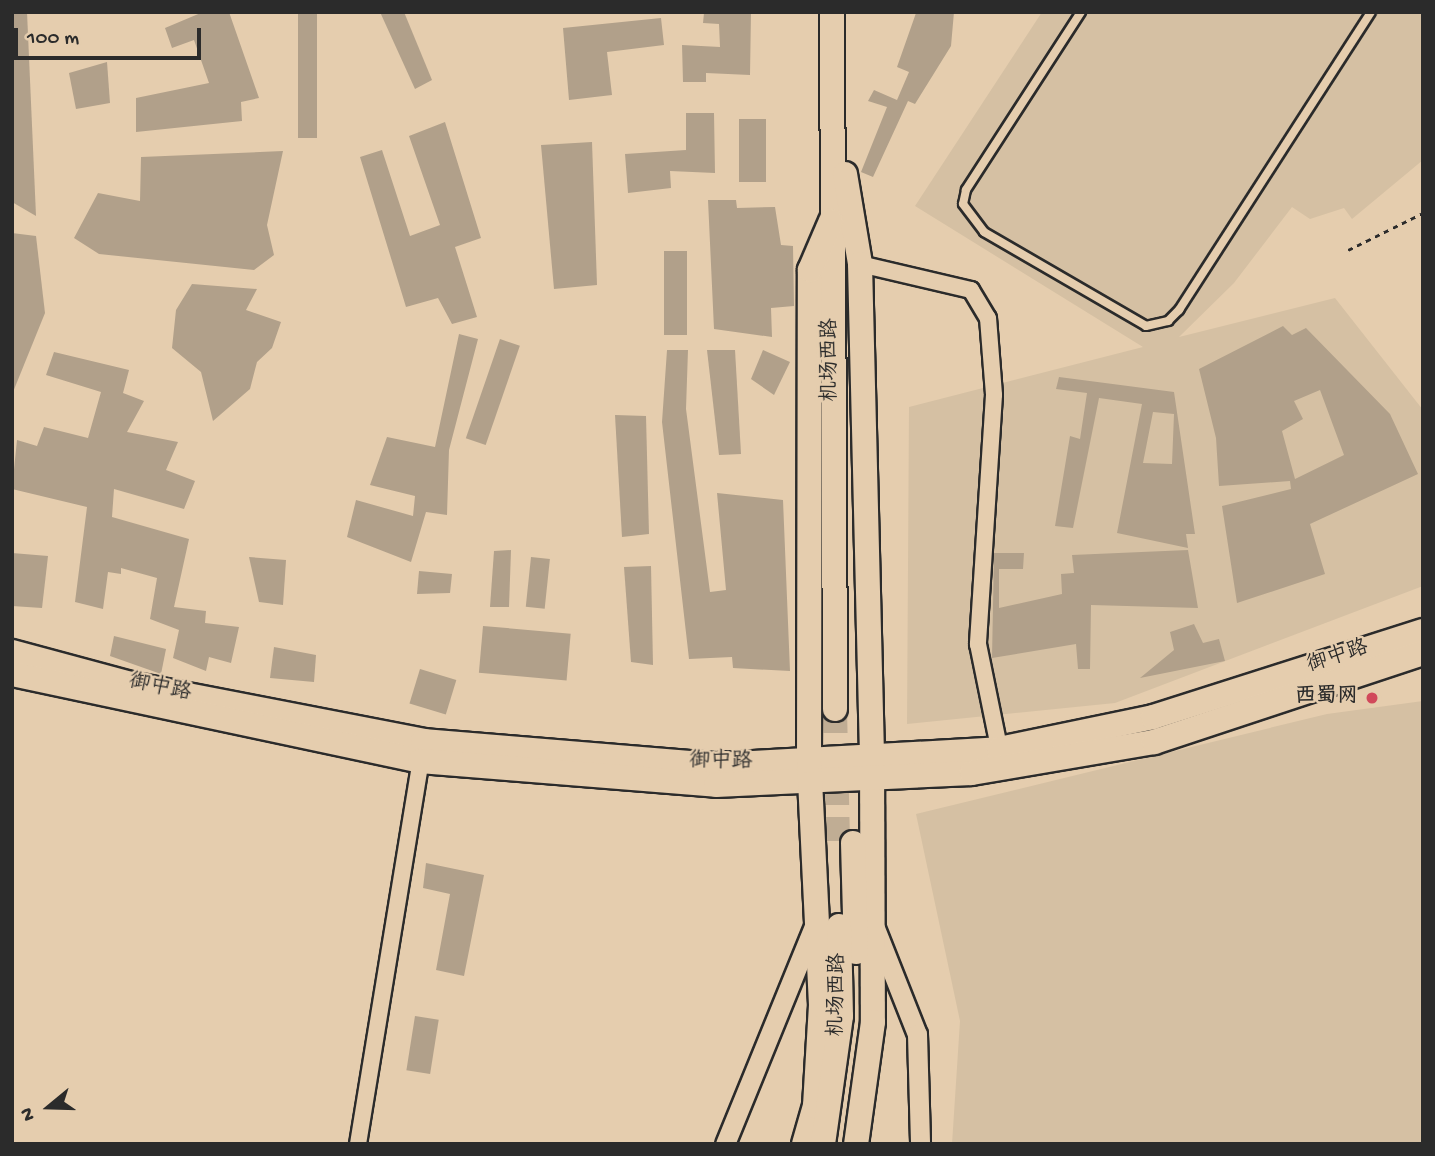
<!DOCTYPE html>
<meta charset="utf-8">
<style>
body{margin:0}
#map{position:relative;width:1435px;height:1156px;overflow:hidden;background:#e5cdae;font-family:"Gochi Hand","LXGW WenKai TC",sans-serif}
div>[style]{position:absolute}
.built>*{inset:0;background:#d5c0a3}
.building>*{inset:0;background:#b1a08a;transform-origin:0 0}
.primary-tunnel>*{height:24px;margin-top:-12px;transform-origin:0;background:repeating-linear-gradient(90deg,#c0ad94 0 24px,transparent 0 36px)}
.path>*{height:2.5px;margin-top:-1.25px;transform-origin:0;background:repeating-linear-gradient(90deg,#2b2b2b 0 5px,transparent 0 10px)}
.roads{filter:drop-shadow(2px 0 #2b2b2b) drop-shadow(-2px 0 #2b2b2b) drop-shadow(0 2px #2b2b2b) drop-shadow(0 -2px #2b2b2b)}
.service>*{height:8px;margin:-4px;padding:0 4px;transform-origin:4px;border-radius:4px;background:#e5cdae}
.minor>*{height:16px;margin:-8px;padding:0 8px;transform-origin:8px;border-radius:8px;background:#e5cdae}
.tertiary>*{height:19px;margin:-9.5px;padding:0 9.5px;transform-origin:9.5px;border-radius:9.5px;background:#e5cdae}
.primary>*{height:24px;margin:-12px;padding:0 12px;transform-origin:12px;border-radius:12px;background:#e5cdae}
.dots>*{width:19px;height:19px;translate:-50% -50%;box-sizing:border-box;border:4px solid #e5cdae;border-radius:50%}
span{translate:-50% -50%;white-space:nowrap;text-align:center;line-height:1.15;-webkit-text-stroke:5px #e5cdae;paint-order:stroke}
.street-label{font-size:21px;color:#2b2b2b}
.poi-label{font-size:21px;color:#2b2b2b;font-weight:700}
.right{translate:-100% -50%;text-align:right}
.frame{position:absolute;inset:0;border:14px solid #2b2b2b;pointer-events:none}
.north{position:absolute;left:14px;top:1072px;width:70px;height:70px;-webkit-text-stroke:5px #e5cdae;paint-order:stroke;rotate:251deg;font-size:19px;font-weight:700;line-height:28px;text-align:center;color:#2b2b2b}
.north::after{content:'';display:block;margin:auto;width:24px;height:32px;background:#2b2b2b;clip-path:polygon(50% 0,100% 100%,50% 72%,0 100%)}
.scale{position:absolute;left:14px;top:28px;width:187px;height:32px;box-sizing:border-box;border:4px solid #2b2b2b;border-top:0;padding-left:9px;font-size:21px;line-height:24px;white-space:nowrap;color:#2b2b2b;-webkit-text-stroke:5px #e5cdae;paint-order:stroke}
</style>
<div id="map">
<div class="built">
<i style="clip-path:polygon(1042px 12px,1423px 12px,1423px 160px,1352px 219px,1344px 208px,1310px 219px,1292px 207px,1234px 283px,1179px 337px,1335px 298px,1423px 410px,1423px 586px,1115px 703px,907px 724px,909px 407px,1143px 347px,915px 206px)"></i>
<i style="clip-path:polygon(1423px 701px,1423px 1144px,952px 1144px,960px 1021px,916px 814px,1327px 714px)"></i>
</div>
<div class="building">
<i style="clip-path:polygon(12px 12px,27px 12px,36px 216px,12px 202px)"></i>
<i style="clip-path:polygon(203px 12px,229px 12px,259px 98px,241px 102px,242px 121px,136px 132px,136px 98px,209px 83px,194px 40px,172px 48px,165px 28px)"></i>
<i style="left:298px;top:12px;width:19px;height:126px"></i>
<i style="clip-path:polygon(380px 12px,404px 12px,432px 80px,415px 89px)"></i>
<i style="clip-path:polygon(751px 12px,750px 75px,706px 73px,706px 82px,683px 82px,682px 45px,720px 47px,719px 24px,703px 23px,704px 13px)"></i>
<i style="clip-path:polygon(954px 12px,951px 46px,915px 104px,908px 101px,873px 177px,861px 172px,887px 107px,868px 101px,874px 90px,897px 100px,909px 72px,897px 67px,916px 13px)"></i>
<i style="clip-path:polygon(661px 18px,664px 45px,607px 52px,612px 95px,569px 100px,563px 28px)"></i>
<i style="clip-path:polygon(107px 62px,110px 103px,76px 109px,69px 73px)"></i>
<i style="clip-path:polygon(686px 113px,714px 113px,715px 173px,670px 171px,671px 188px,628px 193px,625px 154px,686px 150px)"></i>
<i style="left:739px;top:119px;width:27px;height:63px"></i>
<i style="clip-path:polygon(445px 122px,481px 238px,455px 247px,477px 317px,452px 324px,438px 298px,406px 307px,360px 157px,382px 150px,410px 236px,440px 225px,409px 136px)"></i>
<i style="clip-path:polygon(592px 142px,597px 285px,554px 289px,541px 145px)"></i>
<i style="clip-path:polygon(283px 151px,267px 225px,274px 255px,254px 270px,99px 254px,74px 238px,98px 193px,140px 201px,141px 157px)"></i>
<i style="clip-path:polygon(708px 200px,736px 200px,737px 208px,775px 207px,781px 245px,793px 246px,794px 306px,771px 308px,772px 337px,714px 329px)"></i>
<i style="clip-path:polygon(12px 233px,36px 236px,45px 313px,13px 392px)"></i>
<i style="left:664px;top:251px;width:23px;height:84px"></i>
<i style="clip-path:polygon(192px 284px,257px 289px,246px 310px,281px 322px,272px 348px,257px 362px,250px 389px,213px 421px,201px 372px,172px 348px,176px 310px)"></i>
<i style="clip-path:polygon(evenodd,1283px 326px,1292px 335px,1306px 328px,1390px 414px,1418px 474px,1310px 524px,1325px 574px,1237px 603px,1222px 506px,1291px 489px,1290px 481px,1219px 486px,1216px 438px,1199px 369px,1283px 326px,1320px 390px,1344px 455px,1295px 479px,1282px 431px,1303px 419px,1294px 401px,1320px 390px)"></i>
<i style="clip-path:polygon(459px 334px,478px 339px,449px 450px,447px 515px,426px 512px,411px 562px,347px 537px,356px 500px,413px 516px,415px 496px,370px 485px,387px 437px,435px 447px)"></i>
<i style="left:500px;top:339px;width:21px;height:105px;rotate:19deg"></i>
<i style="clip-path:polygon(667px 350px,688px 350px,686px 409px,710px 592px,726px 590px,717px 493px,783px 500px,790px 671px,733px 668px,732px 657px,689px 659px,662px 422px)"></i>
<i style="clip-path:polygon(707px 350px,735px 350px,741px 454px,719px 455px)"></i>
<i style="clip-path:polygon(763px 350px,790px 362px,774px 395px,751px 379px)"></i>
<i style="clip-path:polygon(54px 352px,129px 370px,123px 393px,144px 401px,127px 432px,178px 442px,166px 470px,195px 481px,184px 509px,114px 489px,112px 517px,189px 539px,174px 607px,206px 611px,205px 623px,239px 627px,231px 663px,209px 657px,206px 671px,173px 658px,179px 630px,150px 619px,157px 578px,121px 568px,121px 574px,108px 572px,103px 609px,75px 602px,87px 507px,12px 489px,17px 440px,37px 446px,44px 427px,88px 438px,101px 392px,46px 375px)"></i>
<i style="clip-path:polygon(evenodd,1059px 377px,1174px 392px,1195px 534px,1186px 534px,1188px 548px,1117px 533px,1142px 404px,1099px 398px,1073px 528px,1055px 526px,1070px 436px,1080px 439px,1087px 393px,1056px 389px,1059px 377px,1153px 412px,1174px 414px,1172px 464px,1143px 463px,1153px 412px)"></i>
<i style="clip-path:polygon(615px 415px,646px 416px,649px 534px,622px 537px)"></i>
<i style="clip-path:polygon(511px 550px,509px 607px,490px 607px,494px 551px)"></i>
<i style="clip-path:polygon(1188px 550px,1198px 608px,1091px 605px,1090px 669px,1078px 669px,1076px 644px,992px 658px,994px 553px,1024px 553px,1023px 569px,999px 569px,999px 608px,1062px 594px,1061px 574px,1074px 573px,1072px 555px)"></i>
<i style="clip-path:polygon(12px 553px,48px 556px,42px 608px,12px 606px)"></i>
<i style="clip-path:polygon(249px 557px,286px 560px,283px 605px,259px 602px)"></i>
<i style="left:531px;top:557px;width:19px;height:50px;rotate:6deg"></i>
<i style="clip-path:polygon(651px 566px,653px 665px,631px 662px,624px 567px)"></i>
<i style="clip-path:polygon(419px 571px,452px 574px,450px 593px,417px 594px)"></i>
<i style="clip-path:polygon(1194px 624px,1203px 643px,1219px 639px,1225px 661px,1140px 678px,1174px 650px,1170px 632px)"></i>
<i style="left:483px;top:626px;width:88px;height:47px;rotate:5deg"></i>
<i style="clip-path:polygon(114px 636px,166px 649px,161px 674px,110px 656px)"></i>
<i style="clip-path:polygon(274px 647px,316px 655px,314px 682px,270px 678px)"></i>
<i style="left:420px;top:669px;width:38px;height:36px;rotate:17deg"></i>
<i style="clip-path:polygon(426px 863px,484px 875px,464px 976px,436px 970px,450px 894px,423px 888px)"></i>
<i style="left:415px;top:1016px;width:24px;height:55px;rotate:9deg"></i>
</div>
<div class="primary-tunnel">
<i style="left:835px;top:709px;width:135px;rotate:88.7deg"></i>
</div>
<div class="path">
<i style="left:1348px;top:250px;width:84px;rotate:-26.3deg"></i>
</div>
<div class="roads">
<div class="service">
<i style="left:1081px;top:12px;width:212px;rotate:122.9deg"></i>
<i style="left:966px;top:190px;width:14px;rotate:102deg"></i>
<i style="left:963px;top:204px;width:35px;rotate:53deg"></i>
<i style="left:984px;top:232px;width:187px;rotate:30.1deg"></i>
<i style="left:1146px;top:326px;width:23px;rotate:-13deg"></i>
<i style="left:1168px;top:321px;width:16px;rotate:-45deg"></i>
<i style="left:1179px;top:310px;width:354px;rotate:-57.2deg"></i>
</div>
<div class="minor">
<i style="left:860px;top:264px;width:114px;rotate:13.2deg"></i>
<i style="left:971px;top:290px;width:33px;rotate:59deg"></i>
<i style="left:988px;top:318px;width:77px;rotate:85.5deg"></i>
<i style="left:994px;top:395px;width:250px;rotate:93.7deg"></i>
<i style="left:978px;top:644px;width:115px;rotate:78.5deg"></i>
<i style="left:358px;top:1144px;width:395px;rotate:-80.7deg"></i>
</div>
<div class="tertiary">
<i style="left:873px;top:923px;width:119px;rotate:68.4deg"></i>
<i style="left:917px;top:1034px;width:110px;rotate:88.4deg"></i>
<i style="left:725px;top:1144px;width:239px;rotate:-67.8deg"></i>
</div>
<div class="primary">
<i style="left:832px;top:12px;width:697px;rotate:89.75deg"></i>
<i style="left:845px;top:174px;width:91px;rotate:80.5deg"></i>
<i style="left:860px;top:264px;width:494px;rotate:88.6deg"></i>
<i style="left:872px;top:758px;width:264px;rotate:89.8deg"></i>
<i style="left:873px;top:1022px;width:123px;rotate:97.9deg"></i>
<i style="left:12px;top:652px;width:123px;rotate:15.1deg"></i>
<i style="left:131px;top:684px;width:298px;rotate:11deg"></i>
<i style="left:423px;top:741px;width:295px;rotate:4.7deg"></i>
<i style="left:717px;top:765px;width:282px;rotate:-3.2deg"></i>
<i style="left:999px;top:749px;width:157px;rotate:-11.7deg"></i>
<i style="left:1153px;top:717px;width:283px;rotate:-17.7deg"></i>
<i style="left:12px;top:674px;width:417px;rotate:12deg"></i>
<i style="left:420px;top:761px;width:297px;rotate:4.6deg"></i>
<i style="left:716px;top:785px;width:256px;rotate:-2.7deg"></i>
<i style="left:972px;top:773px;width:185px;rotate:-9.7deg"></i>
<i style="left:1154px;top:742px;width:283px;rotate:-18.3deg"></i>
<i style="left:853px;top:843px;width:109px;rotate:88.4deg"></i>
<i style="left:804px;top:1144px;width:40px;rotate:-74deg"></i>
<i style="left:815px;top:1106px;width:101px;rotate:-86.6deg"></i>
<i style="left:821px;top:1005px;width:244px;rotate:-92.8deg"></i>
<i style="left:809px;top:761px;width:491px;rotate:-89.9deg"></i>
<i style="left:810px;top:270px;width:53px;rotate:-66.8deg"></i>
<i style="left:823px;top:1144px;width:129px;rotate:-82deg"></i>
<i style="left:841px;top:1016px;width:90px;rotate:-91.3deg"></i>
</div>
</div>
<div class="dots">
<i style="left:1372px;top:698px;background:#d1495b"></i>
</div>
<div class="street-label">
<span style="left:832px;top:360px;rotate:-90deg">机场西路</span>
<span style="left:1338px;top:658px;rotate:-18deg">御中路</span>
<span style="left:160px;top:689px;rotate:12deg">御中路</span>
<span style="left:721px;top:763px;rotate:1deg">御中路</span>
<span style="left:839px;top:995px;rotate:-89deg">机场西路</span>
</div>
<div class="poi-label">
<span class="right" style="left:1358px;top:698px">西蜀网</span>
</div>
<div class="frame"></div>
<div class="north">N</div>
<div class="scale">100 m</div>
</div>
